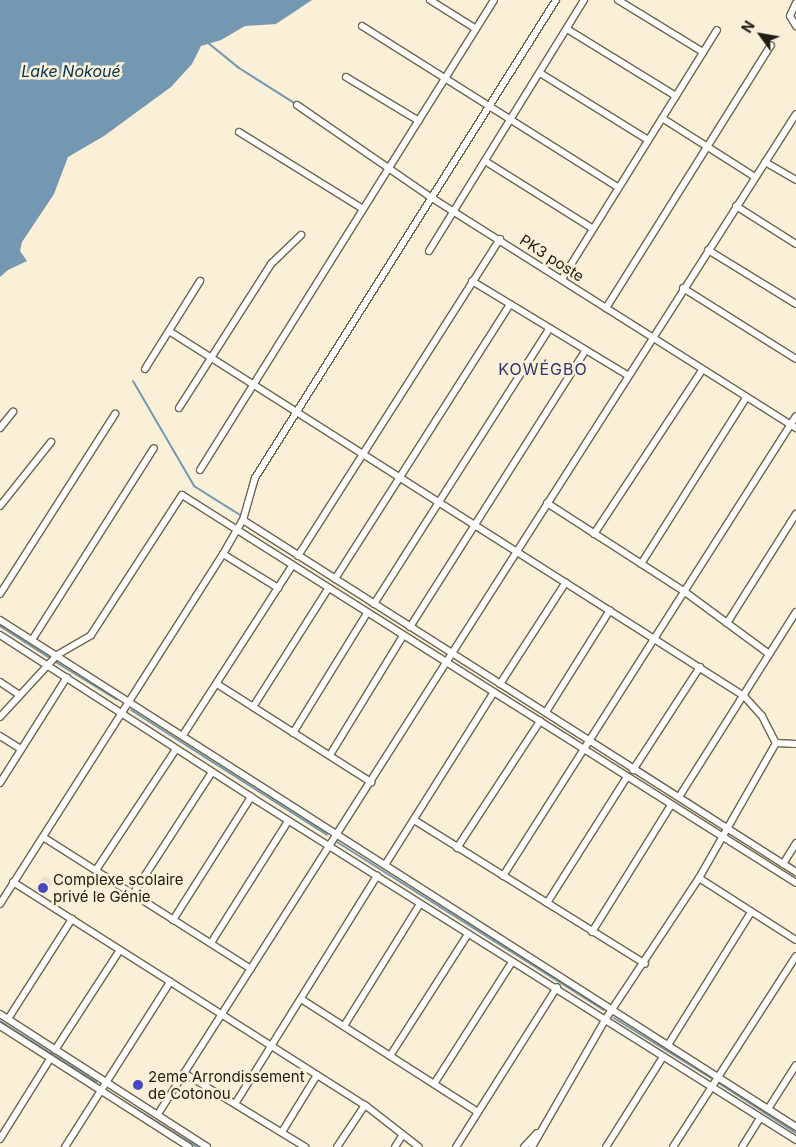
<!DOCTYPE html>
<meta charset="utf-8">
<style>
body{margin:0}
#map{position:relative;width:796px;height:1147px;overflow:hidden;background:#faefd7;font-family:Inter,sans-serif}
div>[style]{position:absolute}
.education>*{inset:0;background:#eee0cd;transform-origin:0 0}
.water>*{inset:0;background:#7598b2}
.stream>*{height:2px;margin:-1px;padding:0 1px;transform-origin:1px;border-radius:1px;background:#7598b2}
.roads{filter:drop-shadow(1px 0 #6e654f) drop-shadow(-1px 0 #6e654f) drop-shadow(0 1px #6e654f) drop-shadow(0 -1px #6e654f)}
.minor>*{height:6px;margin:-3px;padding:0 3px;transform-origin:3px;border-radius:3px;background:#fff}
.dots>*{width:14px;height:14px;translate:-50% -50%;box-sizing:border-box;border:2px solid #faefd7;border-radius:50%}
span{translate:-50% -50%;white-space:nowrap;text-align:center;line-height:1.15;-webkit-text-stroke:5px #faefd7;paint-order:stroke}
.street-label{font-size:15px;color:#201c14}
.poi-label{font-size:15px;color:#201c14}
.left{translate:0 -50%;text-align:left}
.water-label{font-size:16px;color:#03324d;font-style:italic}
.neighbourhood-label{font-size:16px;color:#313671;letter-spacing:1px}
.north{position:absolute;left:736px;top:10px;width:50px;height:50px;-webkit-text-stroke:4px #faefd7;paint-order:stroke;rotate:302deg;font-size:14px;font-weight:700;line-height:20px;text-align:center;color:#201c14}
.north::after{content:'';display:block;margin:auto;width:18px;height:22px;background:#201c14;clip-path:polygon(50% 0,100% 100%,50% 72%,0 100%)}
</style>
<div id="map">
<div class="education">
<i style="left:44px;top:875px;width:12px;height:22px;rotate:35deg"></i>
</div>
<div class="water">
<i style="clip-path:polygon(0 0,312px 0,276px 24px,245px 26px,221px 40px,201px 46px,192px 64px,171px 87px,104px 136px,68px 157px,54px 194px,22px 242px,20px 251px,27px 261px,8px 270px,0 277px)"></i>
</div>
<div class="stream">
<i style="left:207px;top:42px;width:41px;rotate:39.1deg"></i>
<i style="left:239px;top:68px;width:67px;rotate:32.3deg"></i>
<i style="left:133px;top:381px;width:121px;rotate:59.8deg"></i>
<i style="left:194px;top:486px;width:54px;rotate:32.2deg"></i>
<i style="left:0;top:626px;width:59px;rotate:32.6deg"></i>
<i style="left:54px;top:661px;width:73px;rotate:31.5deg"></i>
<i style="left:131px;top:710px;width:232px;rotate:32.5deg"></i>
<i style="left:593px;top:739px;width:49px;rotate:32.4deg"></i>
<i style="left:638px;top:767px;width:172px;rotate:32.7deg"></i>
<i style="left:337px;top:842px;width:315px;rotate:32.2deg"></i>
<i style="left:787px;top:862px;width:11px;rotate:34deg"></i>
<i style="left:614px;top:1018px;width:114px;rotate:31.7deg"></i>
<i style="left:0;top:1021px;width:114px;rotate:32.4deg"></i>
<i style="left:717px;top:1082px;width:94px;rotate:32.8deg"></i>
<i style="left:109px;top:1092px;width:104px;rotate:32deg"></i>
</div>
<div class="roads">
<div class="minor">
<i style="left:430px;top:0;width:54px;rotate:32.2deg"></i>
<i style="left:618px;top:0;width:100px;rotate:31.5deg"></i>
<i style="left:796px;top:3px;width:14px;rotate:115deg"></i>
<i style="left:790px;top:16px;width:12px;rotate:59deg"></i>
<i style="left:362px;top:26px;width:302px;rotate:32.2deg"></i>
<i style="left:567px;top:29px;width:128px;rotate:31.6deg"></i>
<i style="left:540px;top:73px;width:127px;rotate:31.8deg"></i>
<i style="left:346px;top:77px;width:85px;rotate:31.1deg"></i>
<i style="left:297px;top:105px;width:164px;rotate:34.6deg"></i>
<i style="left:432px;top:198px;width:431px;rotate:32.3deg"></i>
<i style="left:662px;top:118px;width:110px;rotate:32.4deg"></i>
<i style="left:239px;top:132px;width:146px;rotate:31.8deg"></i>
<i style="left:485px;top:161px;width:126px;rotate:32.1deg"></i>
<i style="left:765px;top:162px;width:36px;rotate:30deg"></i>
<i style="left:736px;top:206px;width:71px;rotate:32.3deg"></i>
<i style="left:708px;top:250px;width:103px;rotate:31.5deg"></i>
<i style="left:429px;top:251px;width:295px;rotate:-58.3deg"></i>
<i style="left:562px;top:279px;width:293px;rotate:-58.1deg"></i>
<i style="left:472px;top:281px;width:181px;rotate:31.2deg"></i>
<i style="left:683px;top:288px;width:133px;rotate:32.1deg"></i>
<i style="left:606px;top:308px;width:310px;rotate:-57.9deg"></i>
<i style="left:169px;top:331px;width:681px;rotate:32.41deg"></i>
<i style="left:744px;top:696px;width:27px;rotate:48deg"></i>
<i style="left:762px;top:716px;width:30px;rotate:63deg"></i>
<i style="left:145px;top:369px;width:104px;rotate:-58deg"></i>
<i style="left:179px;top:408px;width:171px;rotate:-57.4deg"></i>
<i style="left:271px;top:264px;width:42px;rotate:-44deg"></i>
<i style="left:0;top:428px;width:21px;rotate:-51deg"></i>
<i style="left:200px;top:470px;width:554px;rotate:-57.97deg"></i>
<i style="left:547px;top:503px;width:164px;rotate:32.8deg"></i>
<i style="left:685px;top:592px;width:104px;rotate:36.4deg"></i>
<i style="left:0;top:506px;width:82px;rotate:-51.4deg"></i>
<i style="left:243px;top:520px;width:656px;rotate:32.48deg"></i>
<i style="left:594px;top:534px;width:196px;rotate:-56.6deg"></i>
<i style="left:223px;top:554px;width:65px;rotate:31.7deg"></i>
<i style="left:298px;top:556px;width:376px;rotate:-57.5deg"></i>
<i style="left:641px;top:564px;width:196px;rotate:-57.7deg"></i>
<i style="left:335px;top:579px;width:326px;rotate:-57.5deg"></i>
<i style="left:0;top:594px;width:214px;rotate:-57.4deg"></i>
<i style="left:374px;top:604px;width:327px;rotate:-57.5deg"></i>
<i style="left:0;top:620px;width:944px;rotate:32.49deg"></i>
<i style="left:727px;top:623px;width:129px;rotate:-57.7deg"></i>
<i style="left:410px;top:627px;width:328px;rotate:-57.6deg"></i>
<i style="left:0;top:635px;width:299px;rotate:32.8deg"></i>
<i style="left:251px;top:797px;width:644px;rotate:32.18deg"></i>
<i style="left:32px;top:640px;width:227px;rotate:-57.6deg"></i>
<i style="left:0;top:682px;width:23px;rotate:34deg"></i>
<i style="left:217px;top:684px;width:183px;rotate:32.5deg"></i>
<i style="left:500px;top:684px;width:121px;rotate:-57.1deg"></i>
<i style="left:253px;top:707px;width:140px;rotate:-57.6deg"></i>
<i style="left:546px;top:712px;width:120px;rotate:-57.9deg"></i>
<i style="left:0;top:717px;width:84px;rotate:-47.4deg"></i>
<i style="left:57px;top:655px;width:39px;rotate:-30deg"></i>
<i style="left:91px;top:635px;width:167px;rotate:-57deg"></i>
<i style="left:182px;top:495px;width:726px;rotate:32.29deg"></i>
<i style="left:293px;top:733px;width:141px;rotate:-58.3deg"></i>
<i style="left:183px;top:735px;width:201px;rotate:-57.2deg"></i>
<i style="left:0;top:736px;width:25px;rotate:32deg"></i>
<i style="left:330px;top:755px;width:140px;rotate:-58.5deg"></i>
<i style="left:633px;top:770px;width:123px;rotate:-57deg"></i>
<i style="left:0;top:783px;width:125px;rotate:-57.7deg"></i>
<i style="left:679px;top:797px;width:219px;rotate:-57.7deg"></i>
<i style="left:414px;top:820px;width:272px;rotate:31.9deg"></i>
<i style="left:43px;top:837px;width:246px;rotate:32.4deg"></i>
<i style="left:457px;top:848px;width:152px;rotate:-56.8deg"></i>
<i style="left:783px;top:864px;width:25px;rotate:-58deg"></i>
<i style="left:385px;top:865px;width:204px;rotate:-57.8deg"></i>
<i style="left:96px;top:870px;width:145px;rotate:-56.5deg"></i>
<i style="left:503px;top:876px;width:545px;rotate:-57.5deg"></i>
<i style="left:699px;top:878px;width:115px;rotate:32.6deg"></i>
<i style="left:13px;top:882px;width:417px;rotate:32.4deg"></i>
<i style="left:365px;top:1105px;width:68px;rotate:37.9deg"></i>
<i style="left:133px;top:894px;width:145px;rotate:-57.1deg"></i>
<i style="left:547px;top:903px;width:149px;rotate:-57.6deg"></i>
<i style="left:0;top:904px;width:415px;rotate:-57.5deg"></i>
<i style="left:223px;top:554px;width:39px;rotate:-60deg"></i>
<i style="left:243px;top:520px;width:44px;rotate:-74.1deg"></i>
<i style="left:255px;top:478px;width:565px;rotate:-57.8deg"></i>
<i style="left:173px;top:920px;width:146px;rotate:-57.6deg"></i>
<i style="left:592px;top:932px;width:150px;rotate:-58.1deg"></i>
<i style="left:211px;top:943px;width:144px;rotate:-57.7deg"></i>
<i style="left:301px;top:999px;width:210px;rotate:32.6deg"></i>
<i style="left:0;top:1014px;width:246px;rotate:32.7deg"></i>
<i style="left:8px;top:1019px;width:119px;rotate:-57.4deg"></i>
<i style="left:0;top:1026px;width:224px;rotate:32.6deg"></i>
<i style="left:344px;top:1026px;width:144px;rotate:-58.1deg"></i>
<i style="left:668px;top:1045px;width:157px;rotate:-58deg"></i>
<i style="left:55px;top:1050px;width:119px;rotate:-57deg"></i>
<i style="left:390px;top:1056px;width:145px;rotate:-57.4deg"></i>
<i style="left:184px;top:1073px;width:142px;rotate:31.4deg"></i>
<i style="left:434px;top:1084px;width:145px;rotate:-57.4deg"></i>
<i style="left:235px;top:1104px;width:269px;rotate:-58.1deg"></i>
<i style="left:768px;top:1109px;width:52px;rotate:-57.5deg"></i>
<i style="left:158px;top:1114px;width:1186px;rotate:-57.46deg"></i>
<i style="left:282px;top:1132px;width:67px;rotate:-58.4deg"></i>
<i style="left:0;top:1139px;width:94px;rotate:-58deg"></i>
<i style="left:65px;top:1147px;width:196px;rotate:-57.5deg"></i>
<i style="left:337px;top:1147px;width:50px;rotate:-56.3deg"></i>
<i style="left:395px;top:1147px;width:13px;rotate:-58deg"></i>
<i style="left:456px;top:1147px;width:189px;rotate:-57.7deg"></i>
<i style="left:524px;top:1147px;width:19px;rotate:-47deg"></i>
<i style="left:532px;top:1147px;width:146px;rotate:-60.1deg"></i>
<i style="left:605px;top:1020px;width:170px;rotate:-56.5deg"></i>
<i style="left:699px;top:878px;width:155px;rotate:-60.3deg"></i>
<i style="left:776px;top:743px;width:20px;rotate:3deg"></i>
<i style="left:606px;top:1147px;width:107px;rotate:-57.7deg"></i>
<i style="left:673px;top:1147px;width:227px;rotate:-57.2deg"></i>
<i style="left:742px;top:1147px;width:34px;rotate:-58deg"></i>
</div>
</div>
<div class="dots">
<i style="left:43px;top:888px;background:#4749bf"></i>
<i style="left:138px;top:1085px;background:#4749bf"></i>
</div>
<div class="street-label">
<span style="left:552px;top:258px;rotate:33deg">PK3 poste</span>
</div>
<div class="poi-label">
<span class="left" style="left:53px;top:888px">Complexe scolaire<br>privé le Génie</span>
<span class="left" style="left:148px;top:1085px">2eme Arrondissement<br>de Cotonou</span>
</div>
<div class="water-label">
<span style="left:71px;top:71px">Lake Nokoué</span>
</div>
<div class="neighbourhood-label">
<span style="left:543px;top:369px">KOWÉGBO</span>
</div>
<div class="north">N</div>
</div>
